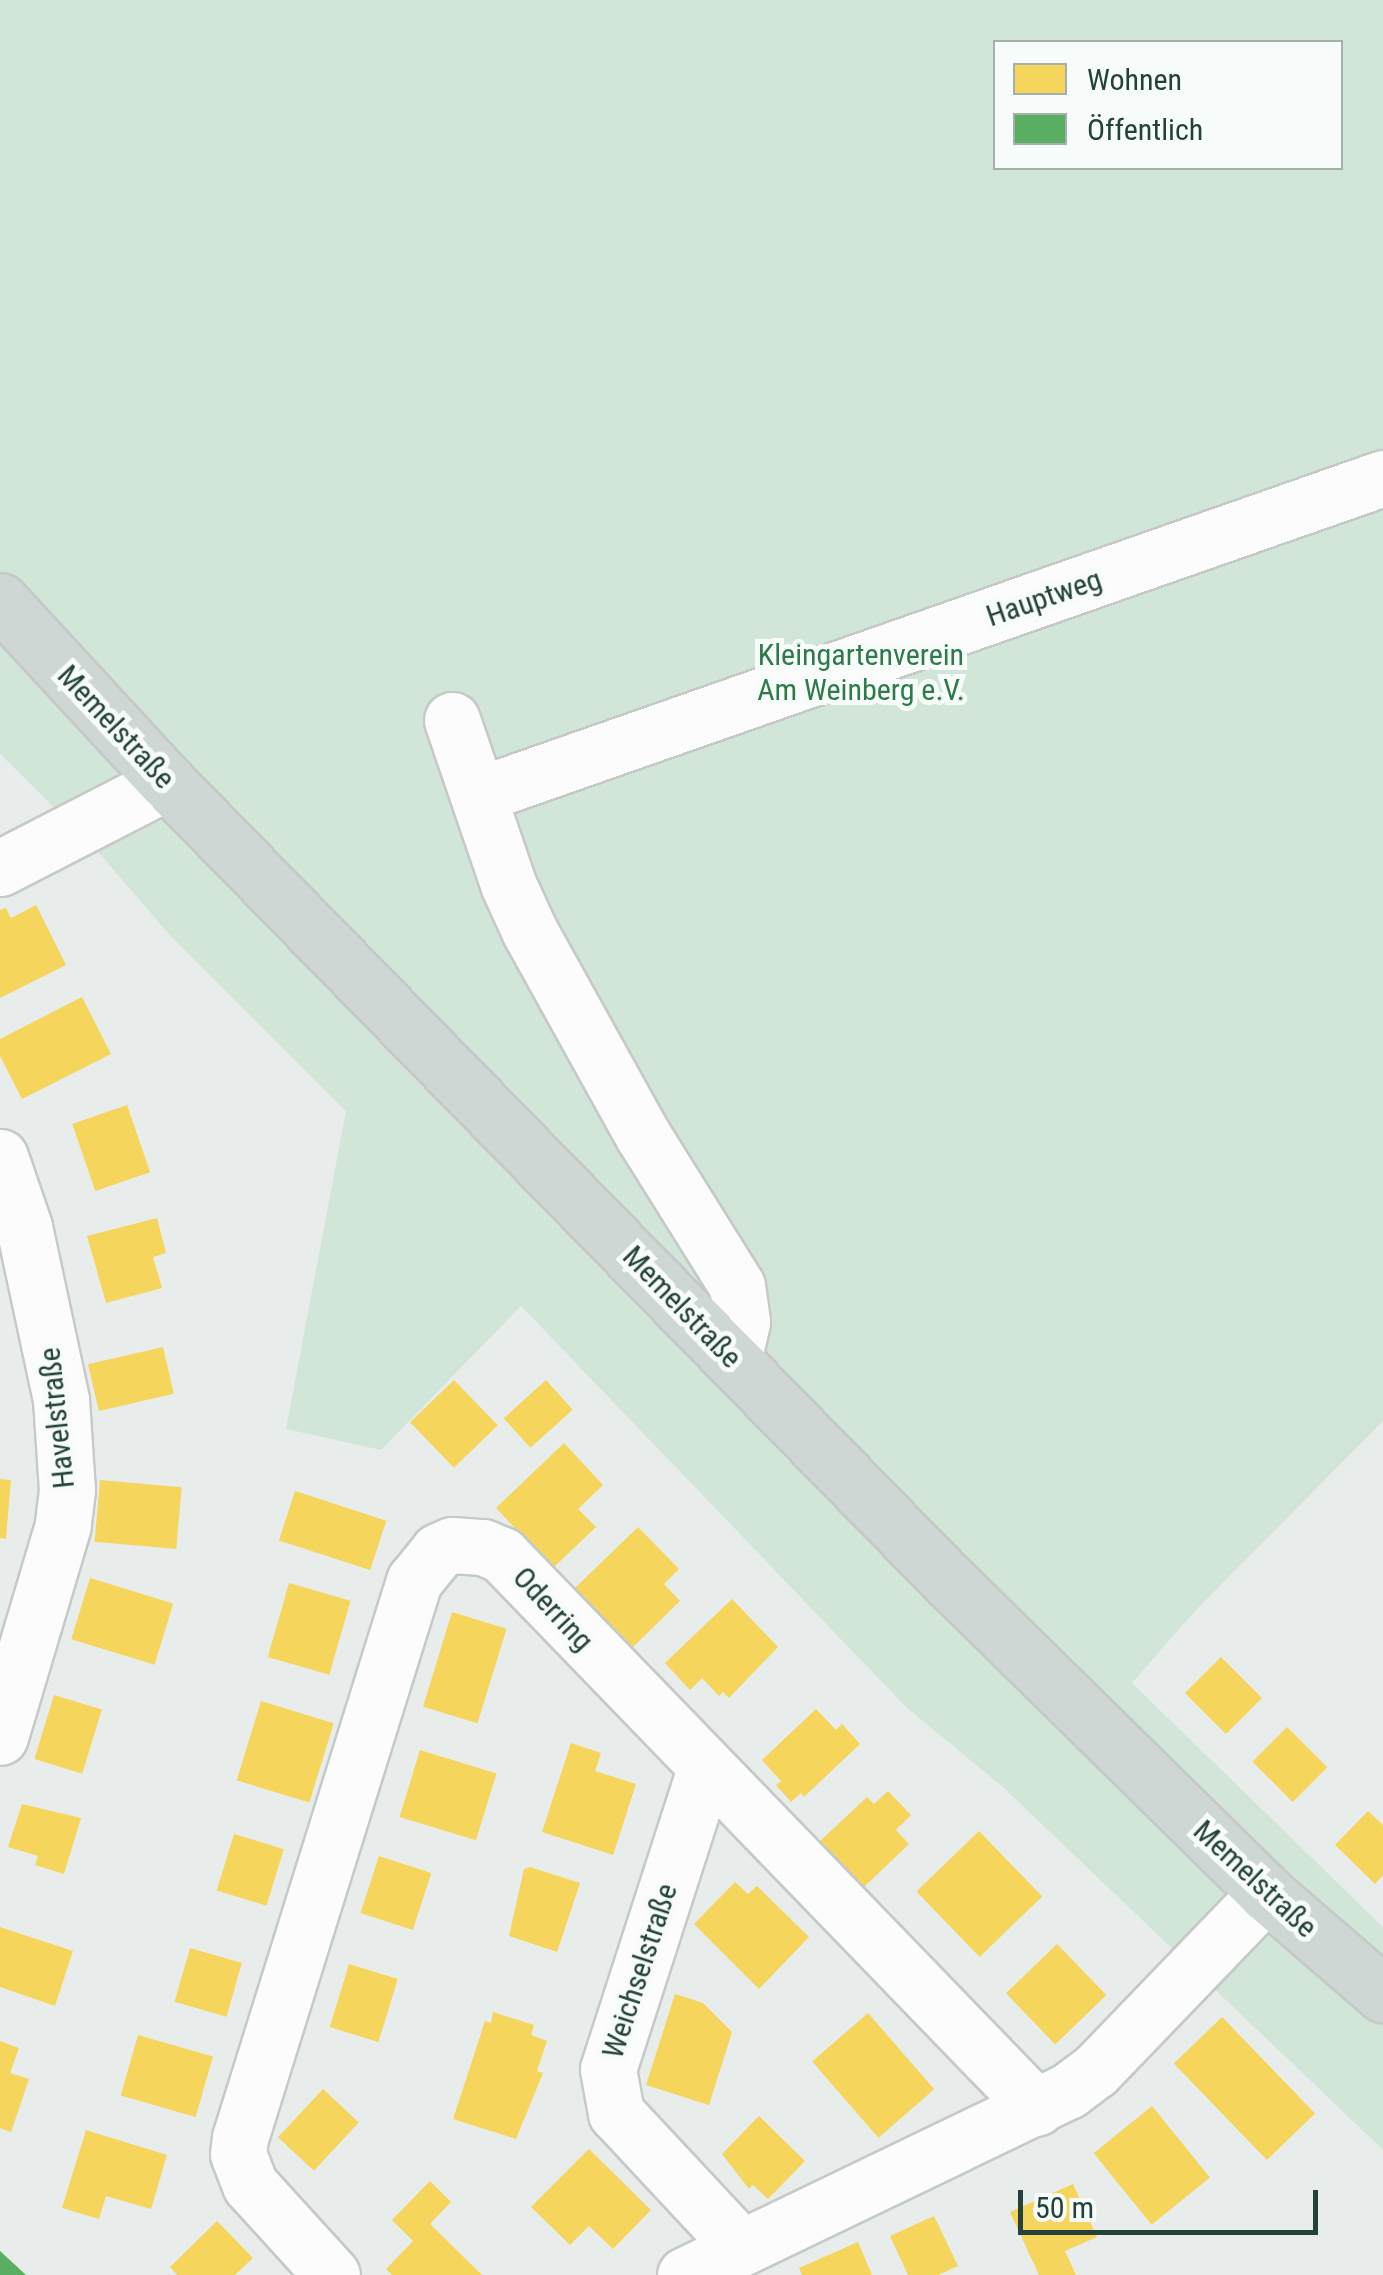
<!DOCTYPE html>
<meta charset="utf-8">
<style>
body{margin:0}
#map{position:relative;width:1383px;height:2275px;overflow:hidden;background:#e8edeb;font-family:"Roboto Condensed",sans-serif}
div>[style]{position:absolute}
.green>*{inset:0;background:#d1e6d8}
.homes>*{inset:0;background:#f6d55c;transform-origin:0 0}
.public>*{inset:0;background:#5aae61}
.roads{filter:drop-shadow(2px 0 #c5cac8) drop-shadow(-2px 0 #c5cac8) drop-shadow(0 2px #c5cac8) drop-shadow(0 -2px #c5cac8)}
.minor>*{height:55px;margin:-27.5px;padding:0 27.5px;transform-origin:27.5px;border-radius:27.5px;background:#fcfcfc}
.major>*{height:55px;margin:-27.5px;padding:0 27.5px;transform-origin:27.5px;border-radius:27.5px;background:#cfd7d5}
span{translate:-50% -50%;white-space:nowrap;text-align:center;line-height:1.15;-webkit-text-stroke:10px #f7fbf9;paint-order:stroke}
.street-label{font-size:30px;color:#24423a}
.park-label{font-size:30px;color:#2d7a4b}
.legend{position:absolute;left:993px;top:40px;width:350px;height:130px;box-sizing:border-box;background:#f7fbf9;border:2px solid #a3b1ad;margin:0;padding:12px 18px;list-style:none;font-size:30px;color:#24423a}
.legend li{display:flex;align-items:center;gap:20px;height:50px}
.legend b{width:50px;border:2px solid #a3b1ad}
.scale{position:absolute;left:1018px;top:2190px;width:300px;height:45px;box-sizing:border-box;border:5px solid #24423a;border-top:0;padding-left:12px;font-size:30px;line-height:35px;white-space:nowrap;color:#24423a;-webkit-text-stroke:8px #f7fbf9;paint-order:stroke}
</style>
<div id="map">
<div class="green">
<i style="clip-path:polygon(evenodd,0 0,1383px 0,1383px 1421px,1195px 1611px,1132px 1683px,1383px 1927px,1383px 2150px,1005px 1789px,906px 1707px,521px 1306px,381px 1450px,286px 1429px,346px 1111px,167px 932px,94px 847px,0 754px,0 0,996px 42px,1340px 42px,1340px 168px,996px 168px,996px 42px)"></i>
</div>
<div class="homes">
<i style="clip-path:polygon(36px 905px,66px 965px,0 998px,0 910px,6px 908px,11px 918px)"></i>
<i style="clip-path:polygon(82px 997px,111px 1054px,22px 1099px,0 1056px,0 1039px)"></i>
<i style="left:127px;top:1105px;width:71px;height:58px;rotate:71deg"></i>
<i style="clip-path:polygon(157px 1218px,166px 1253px,153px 1257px,162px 1288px,106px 1303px,87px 1236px)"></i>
<i style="left:163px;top:1347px;width:48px;height:77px;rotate:77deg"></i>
<i style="left:454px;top:1380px;width:63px;height:61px;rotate:46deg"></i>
<i style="left:546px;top:1380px;width:40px;height:57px;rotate:48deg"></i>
<i style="clip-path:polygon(564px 1443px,603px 1485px,578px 1509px,596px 1527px,553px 1568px,496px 1508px)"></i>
<i style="clip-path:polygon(0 1479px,11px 1480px,6px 1539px,0 1538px)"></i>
<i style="left:100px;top:1480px;width:82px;height:62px;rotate:5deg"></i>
<i style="left:295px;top:1491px;width:96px;height:52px;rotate:18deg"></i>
<i style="clip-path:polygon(638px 1527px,679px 1569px,664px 1584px,680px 1601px,633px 1647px,575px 1588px)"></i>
<i style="left:90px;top:1578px;width:87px;height:64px;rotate:17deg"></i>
<i style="left:289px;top:1583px;width:64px;height:77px;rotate:16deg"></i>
<i style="clip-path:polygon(732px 1599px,778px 1647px,729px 1698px,723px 1692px,719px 1696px,702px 1678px,690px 1690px,665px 1663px)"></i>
<i style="left:452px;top:1612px;width:57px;height:99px;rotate:17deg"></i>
<i style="left:1221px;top:1657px;width:58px;height:51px;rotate:45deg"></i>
<i style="left:54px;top:1695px;width:50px;height:67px;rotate:17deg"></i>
<i style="left:261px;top:1701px;width:76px;height:83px;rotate:17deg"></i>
<i style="clip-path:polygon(816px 1709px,836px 1730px,842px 1724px,860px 1744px,804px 1797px,801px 1793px,791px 1802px,776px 1785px,781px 1781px,762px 1760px)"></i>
<i style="left:1287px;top:1727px;width:57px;height:49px;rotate:45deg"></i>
<i style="clip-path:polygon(571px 1743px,601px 1753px,595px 1771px,636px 1784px,613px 1855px,542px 1832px)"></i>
<i style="left:420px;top:1750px;width:80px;height:70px;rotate:17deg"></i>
<i style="clip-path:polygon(888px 1791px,911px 1815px,896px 1830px,909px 1844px,863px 1888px,819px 1842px,867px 1797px,874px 1804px)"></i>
<i style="clip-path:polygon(22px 1804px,81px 1818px,64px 1874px,35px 1865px,38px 1856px,8px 1847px)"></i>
<i style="clip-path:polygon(1368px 1811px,1383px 1825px,1383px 1875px,1375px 1884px,1335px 1845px)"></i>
<i style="left:979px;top:1831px;width:91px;height:87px;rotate:46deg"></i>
<i style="left:234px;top:1834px;width:52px;height:59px;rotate:17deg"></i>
<i style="left:379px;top:1856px;width:55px;height:60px;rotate:18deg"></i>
<i style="clip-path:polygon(530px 1867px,580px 1883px,557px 1952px,509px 1936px,524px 1869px)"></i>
<i style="clip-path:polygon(735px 1882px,748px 1894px,757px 1886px,809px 1937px,759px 1989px,694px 1924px)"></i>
<i style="clip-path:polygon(0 1927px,73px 1951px,55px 2006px,0 1987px)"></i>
<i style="left:1057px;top:1944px;width:71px;height:71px;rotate:46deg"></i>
<i style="left:190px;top:1948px;width:54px;height:56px;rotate:16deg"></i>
<i style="left:349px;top:1964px;width:51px;height:66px;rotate:17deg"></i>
<i style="clip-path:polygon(675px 1994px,703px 2003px,732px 2032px,709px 2105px,646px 2085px)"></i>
<i style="clip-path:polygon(493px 2012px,534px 2025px,531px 2035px,547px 2041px,537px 2071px,543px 2073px,516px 2139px,453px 2119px,485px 2021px,491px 2023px)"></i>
<i style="left:868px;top:2013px;width:101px;height:74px;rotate:49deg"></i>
<i style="left:1222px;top:2017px;width:134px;height:67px;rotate:46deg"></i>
<i style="left:138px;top:2035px;width:78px;height:63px;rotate:16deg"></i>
<i style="clip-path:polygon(0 2041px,19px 2048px,10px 2073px,29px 2079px,11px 2132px,0 2128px)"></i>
<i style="left:323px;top:2089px;width:49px;height:66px;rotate:43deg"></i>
<i style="left:1152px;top:2106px;width:92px;height:75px;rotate:51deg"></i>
<i style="clip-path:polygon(759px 2116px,805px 2161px,768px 2199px,753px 2185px,749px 2189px,722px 2154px)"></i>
<i style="clip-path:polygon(86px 2130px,167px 2155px,151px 2209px,106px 2196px,99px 2219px,62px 2208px)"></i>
<i style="clip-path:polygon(589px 2149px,651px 2210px,613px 2249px,589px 2226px,570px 2245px,531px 2207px)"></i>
<i style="clip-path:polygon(430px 2181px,451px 2202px,430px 2224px,482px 2275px,392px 2275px,386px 2269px,413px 2241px,392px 2220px)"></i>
<i style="clip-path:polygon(1073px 2184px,1097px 2237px,1065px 2251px,1076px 2275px,1039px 2275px,1010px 2212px)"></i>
<i style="clip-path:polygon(934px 2216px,958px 2266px,938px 2275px,908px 2275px,890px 2236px)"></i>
<i style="clip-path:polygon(217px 2221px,253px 2258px,235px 2275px,177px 2275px,170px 2267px)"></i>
<i style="clip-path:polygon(858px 2242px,872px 2275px,802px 2275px,799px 2268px)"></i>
</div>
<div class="public">
<i style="clip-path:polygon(0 2251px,26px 2275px,0 2275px)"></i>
</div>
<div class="roads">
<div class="minor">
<i style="left:452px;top:720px;width:173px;rotate:71.1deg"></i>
<i style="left:508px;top:884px;width:53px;rotate:65.4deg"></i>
<i style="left:530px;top:932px;width:231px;rotate:61deg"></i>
<i style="left:642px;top:1134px;width:179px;rotate:58deg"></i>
<i style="left:737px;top:1286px;width:36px;rotate:82deg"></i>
<i style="left:742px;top:1322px;width:39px;rotate:103deg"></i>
<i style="left:478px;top:795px;width:959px;rotate:-19.3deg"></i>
<i style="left:0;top:868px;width:188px;rotate:-27.2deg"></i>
<i style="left:0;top:1157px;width:74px;rotate:71.1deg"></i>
<i style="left:24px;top:1227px;width:177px;rotate:77.9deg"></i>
<i style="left:61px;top:1400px;width:90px;rotate:86.2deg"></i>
<i style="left:67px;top:1490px;width:35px;rotate:97deg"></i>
<i style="left:63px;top:1525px;width:221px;rotate:106.6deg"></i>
<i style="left:705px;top:1769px;width:315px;rotate:107.9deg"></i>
<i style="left:608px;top:2069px;width:45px;rotate:79.7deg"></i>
<i style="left:616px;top:2113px;width:183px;rotate:47deg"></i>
<i style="left:332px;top:2275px;width:122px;rotate:-132.3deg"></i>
<i style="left:250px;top:2185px;width:33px;rotate:-111deg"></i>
<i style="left:238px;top:2154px;width:16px;rotate:-83deg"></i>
<i style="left:240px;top:2138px;width:584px;rotate:-72.65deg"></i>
<i style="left:414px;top:1581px;width:38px;rotate:-51deg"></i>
<i style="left:438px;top:1551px;width:15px;rotate:-23deg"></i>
<i style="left:452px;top:1545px;width:31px;rotate:4deg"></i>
<i style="left:483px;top:1547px;width:21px;rotate:23deg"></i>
<i style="left:502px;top:1555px;width:769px;rotate:45.95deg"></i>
<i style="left:685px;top:2275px;width:425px;rotate:-25.7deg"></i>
<i style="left:1068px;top:2091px;width:34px;rotate:-37deg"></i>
<i style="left:1095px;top:2071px;width:247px;rotate:-46.1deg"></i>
</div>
<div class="major">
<i style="left:0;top:601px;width:246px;rotate:47.3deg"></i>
<i style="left:167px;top:782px;width:1115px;rotate:45.62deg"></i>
<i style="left:947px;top:1579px;width:448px;rotate:44.5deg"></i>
<i style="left:1266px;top:1893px;width:155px;rotate:40.8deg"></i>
</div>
</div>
<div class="street-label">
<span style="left:1044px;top:598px;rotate:-19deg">Hauptweg</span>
<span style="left:116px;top:727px;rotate:47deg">Memelstraße</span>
<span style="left:682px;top:1307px;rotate:46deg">Memelstraße</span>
<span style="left:57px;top:1418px;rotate:-96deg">Havelstraße</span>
<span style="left:553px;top:1609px;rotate:47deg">Oderring</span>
<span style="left:1255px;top:1879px;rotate:43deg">Memelstraße</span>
<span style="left:640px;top:1971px;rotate:-72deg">Weichselstraße</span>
</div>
<div class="park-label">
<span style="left:861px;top:672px">Kleingartenverein<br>Am Weinberg e.V.</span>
</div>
<ul class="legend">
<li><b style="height:28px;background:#f6d55c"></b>Wohnen</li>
<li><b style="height:28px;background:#5aae61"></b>Öffentlich</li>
</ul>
<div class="scale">50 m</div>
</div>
